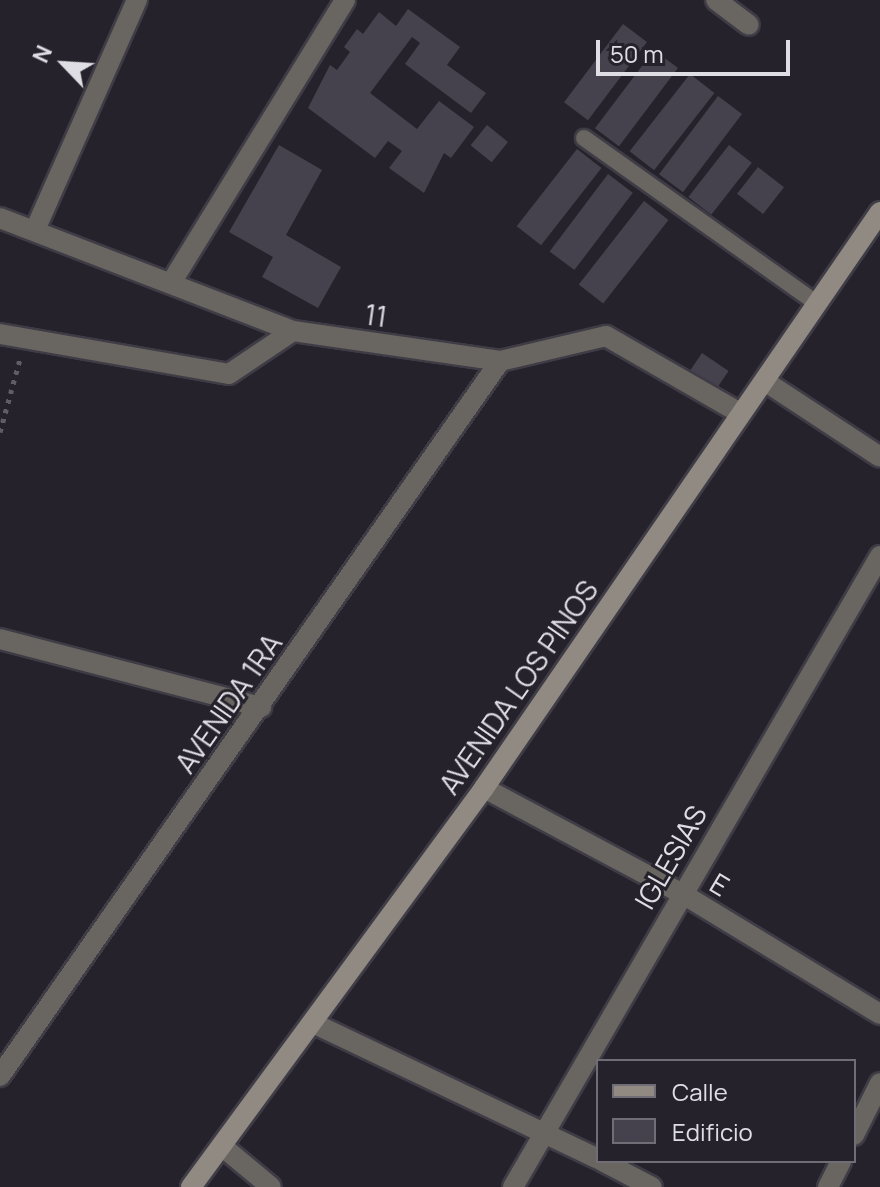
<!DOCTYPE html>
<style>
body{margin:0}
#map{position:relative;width:880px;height:1187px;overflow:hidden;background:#25222c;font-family:Manrope,sans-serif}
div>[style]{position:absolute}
.building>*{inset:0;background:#45424d;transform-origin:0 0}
.path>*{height:5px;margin-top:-2.5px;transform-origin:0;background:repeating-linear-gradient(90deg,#5f5d66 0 4px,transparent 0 10px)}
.roads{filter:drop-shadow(2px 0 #3f3c46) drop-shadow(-2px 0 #3f3c46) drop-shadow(0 2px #3f3c46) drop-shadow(0 -2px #3f3c46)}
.lane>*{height:16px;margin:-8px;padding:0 8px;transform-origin:8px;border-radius:8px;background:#696560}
.street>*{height:20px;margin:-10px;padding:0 10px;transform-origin:10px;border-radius:10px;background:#696560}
.secondary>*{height:20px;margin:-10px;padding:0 10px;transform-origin:10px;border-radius:10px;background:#908a83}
span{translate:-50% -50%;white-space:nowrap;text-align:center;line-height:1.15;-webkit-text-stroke:6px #25222c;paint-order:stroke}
.street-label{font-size:28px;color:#e0dee5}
.legend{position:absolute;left:596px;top:1059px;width:260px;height:104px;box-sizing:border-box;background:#25222c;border:2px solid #706d76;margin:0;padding:10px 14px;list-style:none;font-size:24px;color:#e0dee5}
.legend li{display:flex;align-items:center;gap:16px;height:40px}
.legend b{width:40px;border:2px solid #706d76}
.north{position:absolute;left:24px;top:24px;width:80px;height:80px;-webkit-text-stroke:6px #25222c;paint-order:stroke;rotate:295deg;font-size:22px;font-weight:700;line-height:32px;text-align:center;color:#e0dee5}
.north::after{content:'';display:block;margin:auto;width:28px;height:36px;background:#e0dee5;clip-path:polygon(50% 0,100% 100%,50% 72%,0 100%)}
.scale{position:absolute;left:596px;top:40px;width:194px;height:36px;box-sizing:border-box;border:4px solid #e0dee5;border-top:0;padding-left:10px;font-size:24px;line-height:28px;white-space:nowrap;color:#e0dee5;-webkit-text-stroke:6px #25222c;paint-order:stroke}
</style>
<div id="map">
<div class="building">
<i style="clip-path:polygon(408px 9px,460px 47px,447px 65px,486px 93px,471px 113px,405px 64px,420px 43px,412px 37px,370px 93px,417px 129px,439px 101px,474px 127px,451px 158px,444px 153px,424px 193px,389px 168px,402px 151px,388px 141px,375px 158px,308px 108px,330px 65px,337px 70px,350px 52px,344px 47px,357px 29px,363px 34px,379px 12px,396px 26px)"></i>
<i style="left:623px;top:24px;width:30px;height:98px;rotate:37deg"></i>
<i style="left:654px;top:50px;width:30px;height:98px;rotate:37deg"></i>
<i style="left:690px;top:74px;width:31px;height:98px;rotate:38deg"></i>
<i style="left:718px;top:96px;width:30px;height:98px;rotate:37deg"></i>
<i style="left:487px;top:125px;width:27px;height:26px;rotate:39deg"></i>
<i style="clip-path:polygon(279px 145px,322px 170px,286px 235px,341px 267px,318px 308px,262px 277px,273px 257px,229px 232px)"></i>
<i style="left:729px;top:145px;width:29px;height:66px;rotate:38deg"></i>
<i style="left:577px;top:149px;width:31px;height:98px;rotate:38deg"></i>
<i style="left:758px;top:167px;width:33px;height:34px;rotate:38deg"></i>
<i style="left:608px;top:174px;width:31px;height:97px;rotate:37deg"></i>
<i style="left:644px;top:201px;width:31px;height:106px;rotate:38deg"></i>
<i style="left:702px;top:353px;width:32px;height:22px;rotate:34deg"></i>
</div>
<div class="path">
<i style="left:0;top:432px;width:76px;rotate:-74.7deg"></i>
</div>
<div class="roads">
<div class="lane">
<i style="left:584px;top:138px;width:283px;rotate:35.4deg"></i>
</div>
<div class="street">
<i style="left:716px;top:0;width:41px;rotate:37.1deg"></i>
<i style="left:0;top:218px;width:314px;rotate:21.1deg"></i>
<i style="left:293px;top:331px;width:209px;rotate:8.2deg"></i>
<i style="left:500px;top:361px;width:109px;rotate:-13.3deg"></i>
<i style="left:606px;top:336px;width:155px;rotate:29.9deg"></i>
<i style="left:35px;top:230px;width:252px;rotate:-66.1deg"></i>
<i style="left:171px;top:283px;width:332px;rotate:-58.4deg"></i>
<i style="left:0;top:334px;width:232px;rotate:9.9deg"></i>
<i style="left:229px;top:374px;width:77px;rotate:-33.9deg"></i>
<i style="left:766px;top:382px;width:136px;rotate:33.3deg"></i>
<i style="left:0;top:639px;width:270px;rotate:14.6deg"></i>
<i style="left:484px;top:788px;width:223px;rotate:28.1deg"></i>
<i style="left:681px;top:893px;width:233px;rotate:31.3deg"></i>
<i style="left:313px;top:1023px;width:316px;rotate:25.5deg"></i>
<i style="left:0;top:1076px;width:872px;rotate:-55.03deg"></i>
<i style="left:854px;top:1135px;width:58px;rotate:-63.4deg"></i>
<i style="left:223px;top:1147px;width:62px;rotate:39.8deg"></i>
<i style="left:602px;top:1161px;width:56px;rotate:27.5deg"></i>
<i style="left:513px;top:1187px;width:730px;rotate:-59.82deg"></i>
<i style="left:828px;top:1187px;width:29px;rotate:-63deg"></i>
</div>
<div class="secondary">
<i style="left:191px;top:1187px;width:495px;rotate:-53.7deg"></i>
<i style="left:484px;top:788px;width:699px;rotate:-55.49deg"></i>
</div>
</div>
<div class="street-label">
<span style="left:376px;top:315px;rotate:8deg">11</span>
<span style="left:518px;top:687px;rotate:-55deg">AVENIDA LOS PINOS</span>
<span style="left:228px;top:703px;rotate:-55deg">AVENIDA 1RA</span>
<span style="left:670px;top:857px;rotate:-60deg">IGLESIAS</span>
<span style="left:720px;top:884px;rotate:31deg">E</span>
</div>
<ul class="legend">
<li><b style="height:10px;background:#908a83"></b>Calle</li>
<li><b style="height:22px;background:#45424d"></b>Edificio</li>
</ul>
<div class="north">N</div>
<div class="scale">50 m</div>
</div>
